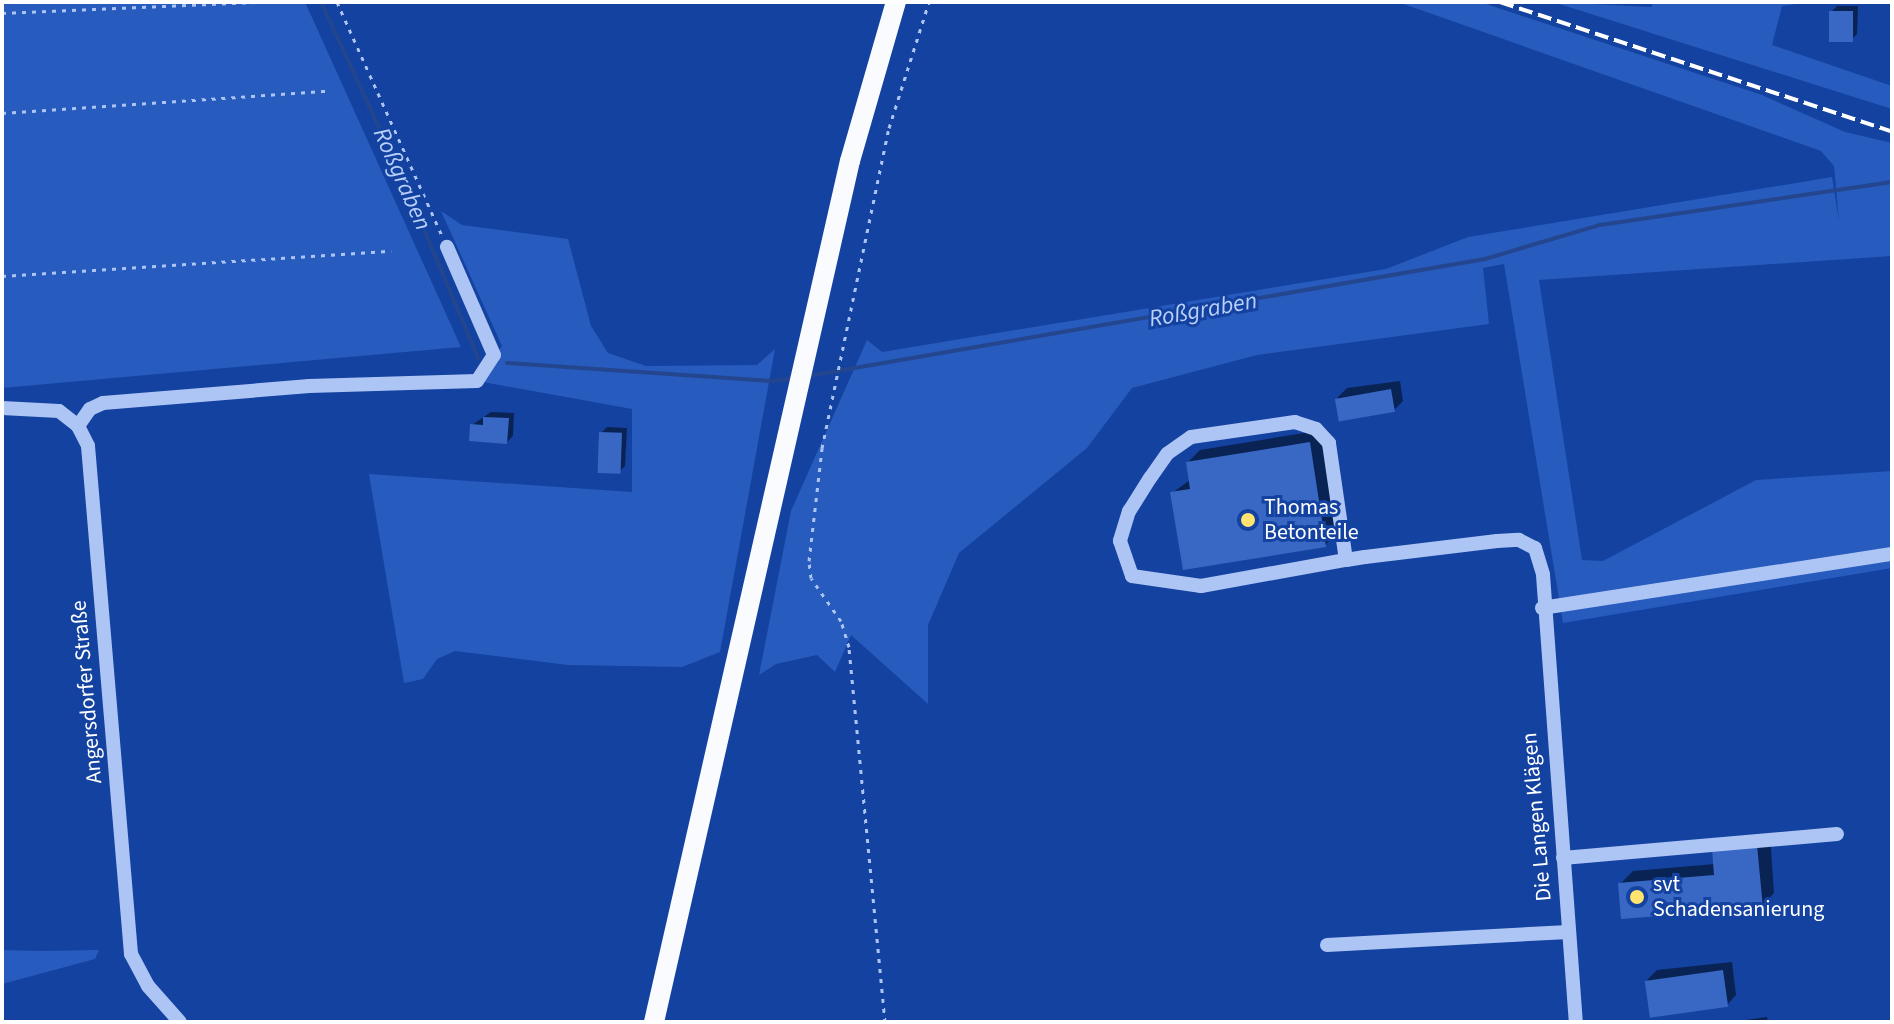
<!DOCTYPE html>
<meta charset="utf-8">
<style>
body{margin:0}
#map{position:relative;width:1894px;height:1024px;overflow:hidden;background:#1442a0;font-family:"Source Sans 3",sans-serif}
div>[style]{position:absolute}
.green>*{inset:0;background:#275bbe}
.shadow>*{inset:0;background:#0007}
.stream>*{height:4px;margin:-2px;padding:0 2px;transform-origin:2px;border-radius:2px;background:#24468e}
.building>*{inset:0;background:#3868c4;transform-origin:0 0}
.path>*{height:3px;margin-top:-1.5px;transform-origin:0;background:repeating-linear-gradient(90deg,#adc5f4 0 4px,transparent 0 10px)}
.minor>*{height:14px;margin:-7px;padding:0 7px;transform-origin:7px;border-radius:7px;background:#adc5f4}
.major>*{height:20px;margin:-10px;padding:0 10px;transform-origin:10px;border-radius:10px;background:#f9fbff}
.rail>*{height:4px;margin-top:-2px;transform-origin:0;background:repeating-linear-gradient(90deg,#fff 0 14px,transparent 0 20px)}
.dots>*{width:22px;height:22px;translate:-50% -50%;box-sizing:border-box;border:4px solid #1442a0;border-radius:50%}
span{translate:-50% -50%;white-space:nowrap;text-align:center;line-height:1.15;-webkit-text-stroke:6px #1442a0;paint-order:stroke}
.poi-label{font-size:22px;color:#fff}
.left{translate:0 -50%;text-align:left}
.street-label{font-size:22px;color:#fff}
.water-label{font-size:24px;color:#b9d0fa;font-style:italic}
.frame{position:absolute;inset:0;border:4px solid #fff;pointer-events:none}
</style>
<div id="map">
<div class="green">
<i style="clip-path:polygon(2px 2px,305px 2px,461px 347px,2px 388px)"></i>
<i style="clip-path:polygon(1398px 2px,1480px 2px,1762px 95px,1845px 132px,1892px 143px,1892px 256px,1539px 280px,1582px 560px,1603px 561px,1756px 480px,1892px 471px,1892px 568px,1563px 623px,1504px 264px,1483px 268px,1489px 324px,1257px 355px,1132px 388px,1087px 448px,959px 553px,928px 625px,928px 704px,851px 635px,835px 672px,817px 655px,776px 664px,759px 675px,791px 511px,867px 340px,882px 352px,1386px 269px,1468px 237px,1832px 177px,1839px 221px,1834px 166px,1821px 151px)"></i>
<i style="clip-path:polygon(1553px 2px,1651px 7px,1654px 2px,1811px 2px,1782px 6px,1772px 45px,1892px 86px,1892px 109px)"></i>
<i style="clip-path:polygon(441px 211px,462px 225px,568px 239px,591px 326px,608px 353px,646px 366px,757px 365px,775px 349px,720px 652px,682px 667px,568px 665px,455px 651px,437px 659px,423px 679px,404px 683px,369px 474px,632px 492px,632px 409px,477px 381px,502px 346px)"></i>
<i style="clip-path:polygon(2px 950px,40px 951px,99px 950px,95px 959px,2px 984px)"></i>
</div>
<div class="shadow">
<i style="clip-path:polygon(1837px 6px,1858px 6px,1857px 34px,1851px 40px,1831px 12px)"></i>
<i style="clip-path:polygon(1400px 381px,1403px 401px,1394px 410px,1337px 398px,1347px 388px)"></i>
<i style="clip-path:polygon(491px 412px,514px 413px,513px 436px,507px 442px,472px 425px)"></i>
<i style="clip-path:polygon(607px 427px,627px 428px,625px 466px,619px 472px,601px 433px)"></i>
<i style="clip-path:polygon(1322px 430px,1338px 532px,1325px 545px,1172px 493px,1190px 480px,1188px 462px,1200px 450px)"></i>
<i style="clip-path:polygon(1770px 834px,1774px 893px,1762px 906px,1620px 884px,1633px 871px,1715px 864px)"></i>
<i style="clip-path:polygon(1732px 962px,1736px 995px,1727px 1005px,1647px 980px,1657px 970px)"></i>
<i style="clip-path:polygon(1767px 1017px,1768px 1022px,1737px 1022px,1738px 1021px)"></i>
</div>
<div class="stream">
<i style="left:321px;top:2px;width:193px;rotate:65.2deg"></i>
<i style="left:402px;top:177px;width:196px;rotate:67.2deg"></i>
<i style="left:507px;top:363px;width:266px;rotate:3.9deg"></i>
<i style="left:772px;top:381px;width:23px;rotate:-7deg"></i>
<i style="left:808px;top:376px;width:687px;rotate:-9.81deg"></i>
<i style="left:1485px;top:259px;width:120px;rotate:-16.5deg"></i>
<i style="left:1600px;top:225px;width:295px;rotate:-8.4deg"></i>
</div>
<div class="building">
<i style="left:1829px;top:11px;width:24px;height:31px"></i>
<i style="left:1391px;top:389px;width:23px;height:57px;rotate:80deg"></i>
<i style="clip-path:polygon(483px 417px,509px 418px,507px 444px,469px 441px,470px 424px,483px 425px)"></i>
<i style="left:599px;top:432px;width:23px;height:41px;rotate:2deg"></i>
<i style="clip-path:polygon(1310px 442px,1326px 547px,1183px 570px,1170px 492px,1190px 489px,1186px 462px)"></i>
<i style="clip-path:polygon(1757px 845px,1763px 908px,1621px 919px,1618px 883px,1714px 875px,1712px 849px)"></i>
<i style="left:1723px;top:970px;width:37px;height:79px;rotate:82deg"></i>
</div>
<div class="path">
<i style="left:337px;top:2px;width:256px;rotate:65.8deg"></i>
<i style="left:2px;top:13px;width:255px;rotate:-2.5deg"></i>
<i style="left:2px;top:113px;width:326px;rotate:-3.9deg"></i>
<i style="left:2px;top:276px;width:390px;rotate:-3.7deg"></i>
<i style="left:885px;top:1022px;width:377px;rotate:-95.5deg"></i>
<i style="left:849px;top:647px;width:27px;rotate:-107deg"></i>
<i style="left:841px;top:621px;width:52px;rotate:-124.9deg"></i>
<i style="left:811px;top:578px;width:17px;rotate:-97deg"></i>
<i style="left:809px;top:561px;width:114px;rotate:-83.4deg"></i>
<i style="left:822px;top:448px;width:327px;rotate:-78.2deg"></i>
<i style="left:889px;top:128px;width:132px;rotate:-72.4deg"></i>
</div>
<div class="minor">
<i style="left:2px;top:408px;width:57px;rotate:3deg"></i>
<i style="left:59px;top:411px;width:24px;rotate:38deg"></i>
<i style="left:78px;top:426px;width:22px;rotate:63deg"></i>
<i style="left:88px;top:446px;width:510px;rotate:85.16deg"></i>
<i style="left:131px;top:954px;width:36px;rotate:62deg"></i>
<i style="left:148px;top:986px;width:48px;rotate:48.4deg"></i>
<i style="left:78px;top:426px;width:21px;rotate:-55deg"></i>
<i style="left:90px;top:409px;width:14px;rotate:-25deg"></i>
<i style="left:103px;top:403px;width:207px;rotate:-4.7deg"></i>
<i style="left:309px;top:386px;width:168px;rotate:-1.7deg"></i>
<i style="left:477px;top:381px;width:31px;rotate:-57deg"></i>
<i style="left:494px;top:355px;width:118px;rotate:-113.5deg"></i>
<i style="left:1346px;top:560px;width:118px;rotate:-98.3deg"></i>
<i style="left:1329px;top:443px;width:19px;rotate:-133deg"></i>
<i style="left:1316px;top:429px;width:22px;rotate:-162deg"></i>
<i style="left:1295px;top:422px;width:105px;rotate:171.8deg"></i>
<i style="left:1191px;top:437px;width:29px;rotate:145deg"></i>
<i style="left:1167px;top:454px;width:29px;rotate:125deg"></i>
<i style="left:1150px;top:478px;width:39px;rotate:122deg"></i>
<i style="left:1129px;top:511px;width:31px;rotate:107deg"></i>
<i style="left:1120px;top:541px;width:37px;rotate:71deg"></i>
<i style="left:1132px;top:576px;width:70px;rotate:8.2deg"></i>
<i style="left:1201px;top:586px;width:147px;rotate:-10.2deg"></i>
<i style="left:1346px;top:560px;width:19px;rotate:-9deg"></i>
<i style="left:1365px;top:557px;width:133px;rotate:-6.9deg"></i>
<i style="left:1497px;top:541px;width:22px;rotate:-3deg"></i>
<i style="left:1519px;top:540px;width:18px;rotate:27deg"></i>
<i style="left:1535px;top:548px;width:28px;rotate:73deg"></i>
<i style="left:1543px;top:575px;width:448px;rotate:85.8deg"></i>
<i style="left:1542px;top:608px;width:354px;rotate:-8.8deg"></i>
<i style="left:1563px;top:858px;width:275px;rotate:-5deg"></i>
<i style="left:1327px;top:945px;width:242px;rotate:-3.1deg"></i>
</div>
<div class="major">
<i style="left:654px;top:1022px;width:883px;rotate:-77.18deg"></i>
<i style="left:850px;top:161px;width:166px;rotate:-73.9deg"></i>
</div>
<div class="rail">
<i style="left:1500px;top:2px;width:413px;rotate:18.3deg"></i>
</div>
<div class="dots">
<i style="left:1248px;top:520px;background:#ffe56f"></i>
<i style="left:1637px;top:897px;background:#ffe56f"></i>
</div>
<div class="poi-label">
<span class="left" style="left:1264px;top:520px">Thomas<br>Betonteile</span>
<span class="left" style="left:1653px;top:897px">svt<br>Schadensanierung</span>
</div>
<div class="street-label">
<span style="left:87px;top:692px;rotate:-95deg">Angersdorfer Straße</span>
<span style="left:1537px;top:817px;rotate:-95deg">Die Langen Klägen</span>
</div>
<div class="water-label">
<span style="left:402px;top:179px;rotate:66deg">Roßgraben</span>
<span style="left:1203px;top:310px;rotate:-10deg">Roßgraben</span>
</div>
<div class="frame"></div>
</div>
